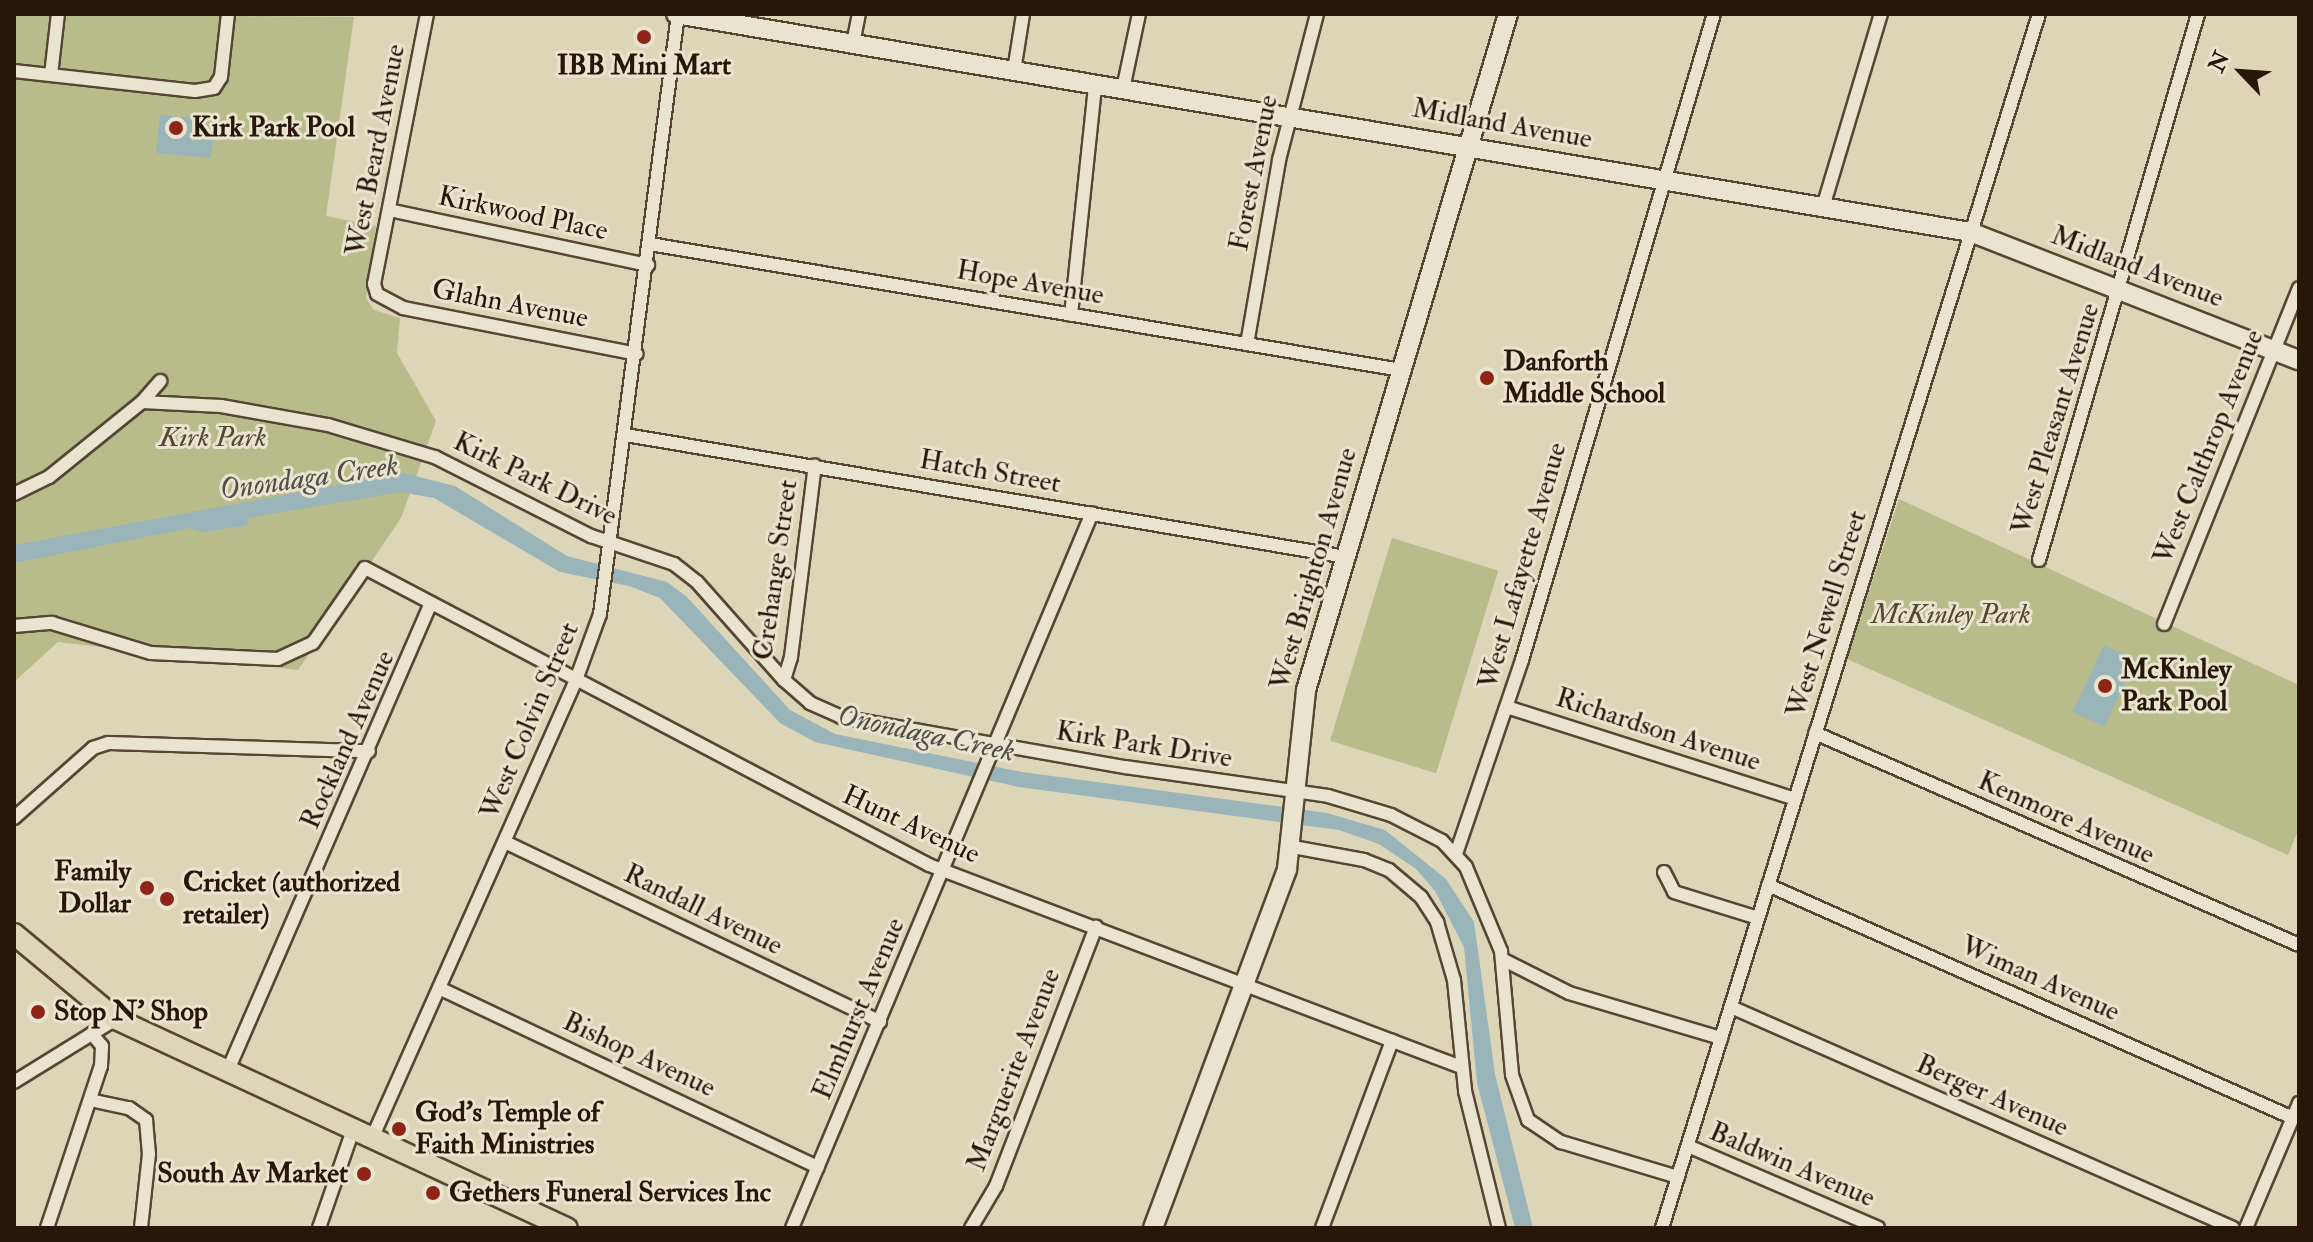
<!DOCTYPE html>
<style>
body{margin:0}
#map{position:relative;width:2313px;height:1242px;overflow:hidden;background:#ddd5b7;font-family:"IM FELL Double Pica",serif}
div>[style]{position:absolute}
.green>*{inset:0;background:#b7bc8a;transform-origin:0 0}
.water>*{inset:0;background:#99b5ba;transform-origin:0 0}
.roads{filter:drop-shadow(2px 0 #554634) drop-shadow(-2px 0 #554634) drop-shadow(0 2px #554634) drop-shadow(0 -2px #554634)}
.street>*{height:12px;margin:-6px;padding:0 6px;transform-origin:6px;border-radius:6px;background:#e9e4d0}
.secondary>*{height:18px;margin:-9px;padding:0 9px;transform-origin:9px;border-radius:9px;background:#e9e4d0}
.primary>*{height:20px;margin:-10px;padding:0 10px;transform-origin:10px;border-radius:10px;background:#ddd5b7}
.dots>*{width:22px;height:22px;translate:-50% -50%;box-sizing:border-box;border:4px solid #e9e4d0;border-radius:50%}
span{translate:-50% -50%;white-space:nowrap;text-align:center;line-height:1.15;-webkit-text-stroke:6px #e9e4d0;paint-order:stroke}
.poi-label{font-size:28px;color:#281709;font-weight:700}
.left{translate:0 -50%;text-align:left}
.right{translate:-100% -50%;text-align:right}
.street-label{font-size:28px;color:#281709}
.park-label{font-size:28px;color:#534930;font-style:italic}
.water-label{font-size:30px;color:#504e47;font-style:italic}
.frame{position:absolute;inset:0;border:16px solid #281709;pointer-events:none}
.north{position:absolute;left:2201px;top:32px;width:80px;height:80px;-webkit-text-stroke:6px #e9e4d0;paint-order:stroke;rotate:295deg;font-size:22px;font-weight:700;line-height:32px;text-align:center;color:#281709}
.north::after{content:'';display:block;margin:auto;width:28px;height:36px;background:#281709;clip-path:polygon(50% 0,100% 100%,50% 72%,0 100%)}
</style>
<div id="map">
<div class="green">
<i style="clip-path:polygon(14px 14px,354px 17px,326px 216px,376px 226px,366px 298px,374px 310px,400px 318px,397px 353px,436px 421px,401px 518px,298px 670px,58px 642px,14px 682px)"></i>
<i style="clip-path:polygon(1899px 499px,2299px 685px,2299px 828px,2288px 855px,1847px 659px)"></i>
<i style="left:1392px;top:538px;width:111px;height:212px;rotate:17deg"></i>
</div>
<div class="water">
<i style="clip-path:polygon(160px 115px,194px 118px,191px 143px,197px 137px,213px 139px,211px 158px,156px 153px)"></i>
<i style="clip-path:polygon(403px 473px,455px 486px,567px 556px,667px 582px,687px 597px,790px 710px,835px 734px,1022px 772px,1327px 813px,1385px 830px,1446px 879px,1474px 922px,1495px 1074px,1533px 1228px,1515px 1228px,1477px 1083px,1464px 947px,1435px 891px,1416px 869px,1379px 844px,1339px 830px,1019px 787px,815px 742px,780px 723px,660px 598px,629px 586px,560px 572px,434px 498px,400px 492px,247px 518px,248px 525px,204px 532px,190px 528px,14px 563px,14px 545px)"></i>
<i style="left:2104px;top:645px;width:35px;height:74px;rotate:25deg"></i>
</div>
<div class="roads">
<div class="street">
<i style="left:427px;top:14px;width:275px;rotate:101.1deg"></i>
<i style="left:374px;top:284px;width:10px;rotate:73deg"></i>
<i style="left:377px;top:294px;width:30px;rotate:28deg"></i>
<i style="left:403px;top:308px;width:238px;rotate:11.1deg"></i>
<i style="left:853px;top:44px;width:31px;rotate:-79deg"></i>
<i style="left:14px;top:71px;width:182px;rotate:6.3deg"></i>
<i style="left:195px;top:91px;width:19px;rotate:-9deg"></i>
<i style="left:214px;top:88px;width:13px;rotate:-58deg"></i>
<i style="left:221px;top:77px;width:63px;rotate:-83.7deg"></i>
<i style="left:1014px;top:71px;width:58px;rotate:-81deg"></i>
<i style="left:51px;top:75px;width:61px;rotate:-83.5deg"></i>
<i style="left:1123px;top:89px;width:77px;rotate:-78deg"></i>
<i style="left:1823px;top:207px;width:202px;rotate:-73.3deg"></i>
<i style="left:389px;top:210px;width:265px;rotate:12deg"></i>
<i style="left:650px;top:244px;width:761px;rotate:9.52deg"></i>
<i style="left:1071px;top:315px;width:231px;rotate:-84deg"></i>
<i style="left:1247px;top:344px;width:187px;rotate:-80.1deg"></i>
<i style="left:1279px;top:160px;width:151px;rotate:-75.4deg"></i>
<i style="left:142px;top:402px;width:28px;rotate:-49deg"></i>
<i style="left:626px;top:435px;width:730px;rotate:9.62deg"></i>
<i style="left:14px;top:494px;width:39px;rotate:-26deg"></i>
<i style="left:49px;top:477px;width:119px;rotate:-38.9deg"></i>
<i style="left:142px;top:402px;width:79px;rotate:2.9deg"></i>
<i style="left:221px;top:406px;width:109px;rotate:10.1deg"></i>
<i style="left:328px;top:425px;width:112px;rotate:16.7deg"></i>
<i style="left:435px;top:457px;width:175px;rotate:26.9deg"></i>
<i style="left:591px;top:536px;width:88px;rotate:18.6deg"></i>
<i style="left:674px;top:564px;width:29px;rotate:38deg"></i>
<i style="left:697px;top:582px;width:131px;rotate:48.4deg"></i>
<i style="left:784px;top:680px;width:35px;rotate:41deg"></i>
<i style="left:810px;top:703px;width:34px;rotate:24deg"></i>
<i style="left:841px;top:717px;width:288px;rotate:10deg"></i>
<i style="left:1125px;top:767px;width:205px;rotate:8.1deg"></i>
<i style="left:1328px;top:796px;width:66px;rotate:16.8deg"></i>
<i style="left:1391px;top:815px;width:57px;rotate:27deg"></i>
<i style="left:1442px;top:841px;width:35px;rotate:47deg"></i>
<i style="left:1466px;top:867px;width:91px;rotate:67.4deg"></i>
<i style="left:1501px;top:951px;width:124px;rotate:84.9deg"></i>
<i style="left:1512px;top:1075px;width:48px;rotate:70.4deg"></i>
<i style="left:1528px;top:1120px;width:40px;rotate:34deg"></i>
<i style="left:1561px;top:1142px;width:122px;rotate:16.7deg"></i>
<i style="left:2039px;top:560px;width:569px;rotate:-73.76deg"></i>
<i style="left:2164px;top:624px;width:362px;rotate:-68.1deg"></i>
<i style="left:14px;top:626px;width:38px;rotate:-5deg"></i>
<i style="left:52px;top:623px;width:103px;rotate:16.9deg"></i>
<i style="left:151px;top:653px;width:127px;rotate:2.7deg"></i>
<i style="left:278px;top:659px;width:38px;rotate:-25deg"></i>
<i style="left:313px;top:643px;width:91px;rotate:-55.3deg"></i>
<i style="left:365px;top:568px;width:637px;rotate:27.77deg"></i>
<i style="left:929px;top:865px;width:569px;rotate:20.79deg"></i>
<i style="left:784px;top:680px;width:24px;rotate:-73deg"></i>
<i style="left:791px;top:657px;width:193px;rotate:-82.9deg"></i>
<i style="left:1507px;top:707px;width:302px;rotate:17.7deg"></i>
<i style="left:1815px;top:733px;width:528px;rotate:23.65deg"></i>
<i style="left:14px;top:818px;width:106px;rotate:-41.5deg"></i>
<i style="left:93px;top:748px;width:16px;rotate:-18deg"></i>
<i style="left:108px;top:743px;width:261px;rotate:1.8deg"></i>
<i style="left:505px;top:842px;width:416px;rotate:25.6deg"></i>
<i style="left:1293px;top:847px;width:72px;rotate:10.4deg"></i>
<i style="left:1364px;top:860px;width:27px;rotate:22deg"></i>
<i style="left:1389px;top:870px;width:42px;rotate:40.2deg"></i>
<i style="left:1421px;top:897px;width:30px;rotate:57deg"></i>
<i style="left:1437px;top:922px;width:60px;rotate:73.7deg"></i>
<i style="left:1454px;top:980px;width:112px;rotate:84.3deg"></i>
<i style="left:1465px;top:1091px;width:141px;rotate:76.1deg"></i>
<i style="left:1456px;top:854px;width:205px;rotate:-71.2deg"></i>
<i style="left:1522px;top:660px;width:674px;rotate:-73.45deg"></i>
<i style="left:1664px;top:872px;width:22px;rotate:63deg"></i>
<i style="left:1674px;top:892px;width:88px;rotate:17.2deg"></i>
<i style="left:1768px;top:885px;width:574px;rotate:23.93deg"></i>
<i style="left:1502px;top:959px;width:75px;rotate:26.9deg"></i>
<i style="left:1569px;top:993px;width:159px;rotate:16.5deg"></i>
<i style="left:439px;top:988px;width:419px;rotate:25.3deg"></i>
<i style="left:1731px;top:1007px;width:548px;rotate:23.76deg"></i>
<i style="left:228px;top:1070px;width:509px;rotate:-66.51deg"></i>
<i style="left:14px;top:1082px;width:120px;rotate:-31.7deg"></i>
<i style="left:90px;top:1100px;width:40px;rotate:12deg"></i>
<i style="left:129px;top:1108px;width:21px;rotate:35deg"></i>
<i style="left:146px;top:1120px;width:34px;rotate:85deg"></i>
<i style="left:149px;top:1154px;width:74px;rotate:96.2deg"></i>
<i style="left:373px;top:1136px;width:499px;rotate:-66deg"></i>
<i style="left:576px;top:680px;width:70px;rotate:-70deg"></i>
<i style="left:600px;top:614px;width:605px;rotate:-82.59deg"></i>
<i style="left:1688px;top:1146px;width:207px;rotate:23.3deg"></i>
<i style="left:47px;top:1228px;width:171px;rotate:-71.6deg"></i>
<i style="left:101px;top:1066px;width:20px;rotate:-87deg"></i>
<i style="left:102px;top:1046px;width:16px;rotate:-130deg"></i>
<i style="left:319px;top:1228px;width:107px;rotate:-70.9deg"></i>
<i style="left:792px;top:1228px;width:775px;rotate:-67.24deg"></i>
<i style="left:971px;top:1228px;width:49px;rotate:-59.2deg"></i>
<i style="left:996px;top:1186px;width:278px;rotate:-68.9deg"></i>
<i style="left:1322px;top:1228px;width:200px;rotate:-69.5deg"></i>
<i style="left:1662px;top:1228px;width:1271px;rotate:-72.75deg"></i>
<i style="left:2246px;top:1228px;width:136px;rotate:-67deg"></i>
</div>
<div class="secondary">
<i style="left:676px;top:14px;width:1312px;rotate:9.56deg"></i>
<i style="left:1970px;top:232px;width:353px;rotate:21.3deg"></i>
<i style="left:1153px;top:1228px;width:383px;rotate:-69.5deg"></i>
<i style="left:1287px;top:869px;width:180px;rotate:-83.9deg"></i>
<i style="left:1306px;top:690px;width:706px;rotate:-73.36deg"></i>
</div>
<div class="primary">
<i style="left:14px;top:934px;width:133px;rotate:39.8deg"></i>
<i style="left:116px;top:1019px;width:497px;rotate:24.9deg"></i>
</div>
</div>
<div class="dots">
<i style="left:644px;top:37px;background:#8f2418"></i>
<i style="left:176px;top:128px;background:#8f2418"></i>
<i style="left:1487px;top:378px;background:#8f2418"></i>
<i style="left:2105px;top:686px;background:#8f2418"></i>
<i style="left:147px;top:888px;background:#8f2418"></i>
<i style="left:167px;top:899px;background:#8f2418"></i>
<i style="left:38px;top:1012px;background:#8f2418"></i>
<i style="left:399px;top:1129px;background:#8f2418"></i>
<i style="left:364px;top:1174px;background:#8f2418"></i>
<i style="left:433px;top:1193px;background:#8f2418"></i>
</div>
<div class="poi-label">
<span style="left:644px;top:66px">IBB Mini Mart</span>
<span class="left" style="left:192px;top:128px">Kirk Park Pool</span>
<span class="left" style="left:1503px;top:378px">Danforth<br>Middle School</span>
<span class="left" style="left:2121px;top:686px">McKinley<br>Park Pool</span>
<span class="right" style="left:131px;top:888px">Family<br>Dollar</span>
<span class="left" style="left:183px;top:899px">Cricket (authorized<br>retailer)</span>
<span class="left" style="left:54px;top:1012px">Stop N' Shop</span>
<span class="left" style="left:415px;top:1129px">God's Temple of<br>Faith Ministries</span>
<span class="right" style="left:348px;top:1174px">South Av Market</span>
<span class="left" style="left:449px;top:1193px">Gethers Funeral Services Inc</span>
</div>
<div class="street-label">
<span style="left:1502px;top:124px;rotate:10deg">Midland Avenue</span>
<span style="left:376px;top:150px;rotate:-79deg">West Beard Avenue</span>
<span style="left:1254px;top:173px;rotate:-79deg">Forest Avenue</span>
<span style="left:523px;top:214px;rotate:12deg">Kirkwood Place</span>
<span style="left:2137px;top:267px;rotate:21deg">Midland Avenue</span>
<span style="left:1030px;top:283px;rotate:10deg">Hope Avenue</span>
<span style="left:510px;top:304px;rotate:11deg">Glahn Avenue</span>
<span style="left:2056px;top:419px;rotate:-73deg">West Pleasant Avenue</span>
<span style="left:2209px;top:447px;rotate:-68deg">West Calthrop Avenue</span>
<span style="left:990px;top:472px;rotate:10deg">Hatch Street</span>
<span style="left:535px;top:479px;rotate:26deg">Kirk Park Drive</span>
<span style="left:1523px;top:566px;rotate:-74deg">West Lafayette Avenue</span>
<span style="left:1314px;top:569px;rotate:-74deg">West Brighton Avenue</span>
<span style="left:776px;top:570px;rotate:-82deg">Crehange Street</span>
<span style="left:1827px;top:614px;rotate:-73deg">West Newell Street</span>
<span style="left:530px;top:721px;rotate:-67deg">West Colvin Street</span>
<span style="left:1658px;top:730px;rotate:18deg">Richardson Avenue</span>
<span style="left:348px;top:740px;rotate:-66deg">Rockland Avenue</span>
<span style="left:1144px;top:745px;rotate:9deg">Kirk Park Drive</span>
<span style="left:2066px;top:818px;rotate:24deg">Kenmore Avenue</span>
<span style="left:911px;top:825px;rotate:25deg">Hunt Avenue</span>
<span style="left:703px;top:910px;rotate:26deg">Randall Avenue</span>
<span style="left:2040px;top:979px;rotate:24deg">Wiman Avenue</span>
<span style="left:859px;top:1009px;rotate:-67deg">Elmhurst Avenue</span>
<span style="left:639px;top:1055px;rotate:25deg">Bishop Avenue</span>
<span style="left:1014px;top:1070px;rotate:-69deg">Marguerite Avenue</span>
<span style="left:1992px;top:1096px;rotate:24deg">Berger Avenue</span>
<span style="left:1792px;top:1165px;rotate:23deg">Baldwin Avenue</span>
</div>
<div class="park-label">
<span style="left:213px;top:438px">Kirk Park</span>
<span style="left:1951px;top:615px">McKinley Park</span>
</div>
<div class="water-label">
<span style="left:309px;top:478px;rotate:-8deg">Onondaga Creek</span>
<span style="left:926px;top:734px;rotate:12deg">Onondaga Creek</span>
</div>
<div class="frame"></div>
<div class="north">N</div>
</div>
